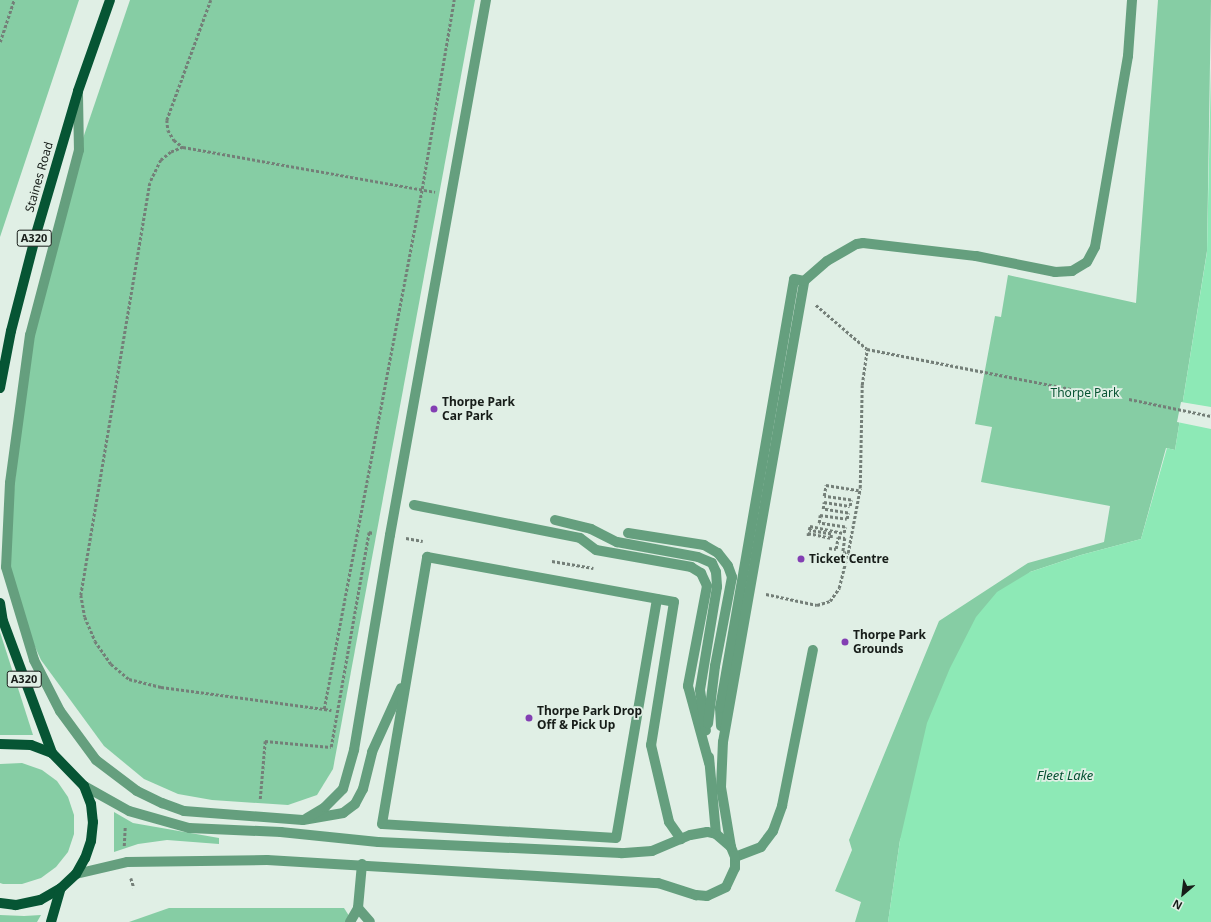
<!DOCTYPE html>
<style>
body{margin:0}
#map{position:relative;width:1211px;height:922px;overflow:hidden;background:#e0efe5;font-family:"Noto Sans",sans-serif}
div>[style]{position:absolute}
.green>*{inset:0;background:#86cda4}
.water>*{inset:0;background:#8de9b6}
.pier>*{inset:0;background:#e0efe5}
.path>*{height:2.5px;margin-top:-1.25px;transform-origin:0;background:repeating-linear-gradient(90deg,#747f78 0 3px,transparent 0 5px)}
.service>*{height:10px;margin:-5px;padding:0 5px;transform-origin:5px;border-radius:5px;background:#659f7e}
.primary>*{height:10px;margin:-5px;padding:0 5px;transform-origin:5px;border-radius:5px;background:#065534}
.dots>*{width:11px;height:11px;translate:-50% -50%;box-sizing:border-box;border:2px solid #e0efe5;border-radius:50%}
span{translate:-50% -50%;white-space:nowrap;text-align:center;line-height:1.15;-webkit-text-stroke:3.5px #e0efe5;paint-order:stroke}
.shield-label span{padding:1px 3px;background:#e0efe5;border:1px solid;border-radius:3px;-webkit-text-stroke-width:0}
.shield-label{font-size:11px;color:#171d19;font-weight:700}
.street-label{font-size:12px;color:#171d19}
.park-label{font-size:12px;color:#085333}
.poi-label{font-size:12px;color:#171d19;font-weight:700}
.left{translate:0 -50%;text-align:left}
.water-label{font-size:13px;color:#055132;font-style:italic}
.north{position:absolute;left:1163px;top:874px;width:40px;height:40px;-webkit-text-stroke:3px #e0efe5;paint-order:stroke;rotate:208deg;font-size:11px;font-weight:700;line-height:16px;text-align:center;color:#171d19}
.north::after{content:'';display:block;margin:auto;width:14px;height:18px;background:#171d19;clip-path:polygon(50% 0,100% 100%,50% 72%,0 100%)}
</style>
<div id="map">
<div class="green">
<i style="clip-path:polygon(0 0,79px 0,0 237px)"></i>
<i style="clip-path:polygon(130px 0,475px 0,333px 769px,317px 795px,288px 805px,212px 800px,178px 794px,144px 779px,104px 746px,41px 660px,20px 614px,6px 567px,30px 335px,79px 150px)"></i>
<i style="clip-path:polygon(1158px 0,1211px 0,1207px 251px,1175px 450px,1166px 448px,1141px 539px,1081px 555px,1030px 572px,900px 840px,888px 922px,855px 922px,861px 902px,835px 891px,852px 850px,849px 840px,939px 621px,1028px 563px,1104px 542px,1110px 506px,981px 482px,992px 427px,975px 424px,995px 316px,1001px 317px,1008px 275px,1136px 303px)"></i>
<i style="clip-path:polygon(0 632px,33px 735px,0 735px)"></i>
<i style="clip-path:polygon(22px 763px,42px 770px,57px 781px,68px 797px,74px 815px,74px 834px,68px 852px,56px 867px,41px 878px,22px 884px,3px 884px,0 883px,0 764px)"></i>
<i style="clip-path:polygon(114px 812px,133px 823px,219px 838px,219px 844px,167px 840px,138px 844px,114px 852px)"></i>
<i style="clip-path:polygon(169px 908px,344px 908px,353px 922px,129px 922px)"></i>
<i style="clip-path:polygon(0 915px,24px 916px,41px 915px,37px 922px,0 922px)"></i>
</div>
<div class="water">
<i style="clip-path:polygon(1211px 67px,1211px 922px,888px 922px,900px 840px,927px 723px,950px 668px,976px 617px,997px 592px,1030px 572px,1081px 555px,1141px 539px,1167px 448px,1175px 450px,1207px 252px)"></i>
</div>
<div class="pier">
<i style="clip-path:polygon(1181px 402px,1211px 407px,1211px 429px,1177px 422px)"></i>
</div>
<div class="path">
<i style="left:211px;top:0;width:128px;rotate:110.1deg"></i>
<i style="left:167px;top:120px;width:10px;rotate:84deg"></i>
<i style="left:168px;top:130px;width:12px;rotate:59deg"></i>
<i style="left:174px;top:140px;width:11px;rotate:38deg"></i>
<i style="left:183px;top:147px;width:256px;rotate:10.1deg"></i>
<i style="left:0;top:42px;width:44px;rotate:-71.6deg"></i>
<i style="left:183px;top:147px;width:13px;rotate:157deg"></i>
<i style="left:171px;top:152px;width:13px;rotate:141deg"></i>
<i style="left:161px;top:160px;width:25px;rotate:116deg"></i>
<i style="left:150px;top:183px;width:418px;rotate:99.5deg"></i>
<i style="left:81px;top:595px;width:22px;rotate:80deg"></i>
<i style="left:85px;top:617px;width:26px;rotate:67deg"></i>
<i style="left:95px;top:641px;width:28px;rotate:55deg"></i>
<i style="left:111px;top:664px;width:23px;rotate:40deg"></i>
<i style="left:129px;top:679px;width:33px;rotate:14deg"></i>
<i style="left:161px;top:687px;width:172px;rotate:7.7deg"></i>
<i style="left:816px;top:305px;width:67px;rotate:40.8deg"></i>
<i style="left:867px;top:349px;width:208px;rotate:11.1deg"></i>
<i style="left:1129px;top:399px;width:84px;rotate:11.7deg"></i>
<i style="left:808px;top:536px;width:3px;rotate:-90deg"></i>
<i style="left:808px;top:533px;width:24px;rotate:12deg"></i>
<i style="left:831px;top:538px;width:4px;rotate:-90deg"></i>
<i style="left:831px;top:534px;width:22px;rotate:-170deg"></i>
<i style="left:809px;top:530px;width:4px;rotate:-76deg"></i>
<i style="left:810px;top:526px;width:35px;rotate:12deg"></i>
<i style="left:844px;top:533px;width:6px;rotate:-81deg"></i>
<i style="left:845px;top:527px;width:26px;rotate:-171deg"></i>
<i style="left:819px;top:523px;width:8px;rotate:-83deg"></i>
<i style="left:820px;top:515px;width:27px;rotate:8deg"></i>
<i style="left:847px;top:519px;width:6px;rotate:-81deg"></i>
<i style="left:848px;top:513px;width:25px;rotate:-171deg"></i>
<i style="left:823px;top:509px;width:7px;rotate:-82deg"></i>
<i style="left:824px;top:502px;width:26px;rotate:9deg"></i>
<i style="left:850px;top:506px;width:6px;rotate:-81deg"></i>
<i style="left:851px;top:500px;width:27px;rotate:-172deg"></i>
<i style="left:824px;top:496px;width:11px;rotate:-80deg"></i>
<i style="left:826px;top:485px;width:33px;rotate:9deg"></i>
<i style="left:406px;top:538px;width:17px;rotate:10deg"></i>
<i style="left:829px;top:548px;width:7px;rotate:8deg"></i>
<i style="left:836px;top:549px;width:12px;rotate:-81deg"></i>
<i style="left:838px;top:537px;width:7px;rotate:8deg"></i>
<i style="left:845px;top:538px;width:14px;rotate:98deg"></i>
<i style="left:843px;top:552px;width:5px;rotate:11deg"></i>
<i style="left:552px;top:561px;width:42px;rotate:9.7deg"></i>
<i style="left:766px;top:594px;width:52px;rotate:12.2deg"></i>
<i style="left:817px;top:605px;width:14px;rotate:-17deg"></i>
<i style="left:830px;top:601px;width:16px;rotate:-55deg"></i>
<i style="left:839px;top:588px;width:36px;rotate:-76deg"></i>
<i style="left:848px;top:553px;width:66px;rotate:-79.5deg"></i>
<i style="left:860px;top:488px;width:103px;rotate:-88.9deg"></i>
<i style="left:862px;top:385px;width:36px;rotate:-82deg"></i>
<i style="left:324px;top:709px;width:529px;rotate:-79.33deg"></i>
<i style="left:422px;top:189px;width:192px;rotate:-80.4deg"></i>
<i style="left:260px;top:799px;width:58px;rotate:-85.1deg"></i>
<i style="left:265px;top:741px;width:66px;rotate:5.2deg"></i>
<i style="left:331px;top:747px;width:218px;rotate:-80deg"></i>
<i style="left:369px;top:532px;width:4px;rotate:14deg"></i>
<i style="left:124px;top:846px;width:19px;rotate:-87deg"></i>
<i style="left:131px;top:878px;width:10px;rotate:73deg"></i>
</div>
<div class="service">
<i style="left:78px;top:95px;width:55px;rotate:89deg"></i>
<i style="left:79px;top:150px;width:191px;rotate:104.8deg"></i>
<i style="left:30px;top:335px;width:149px;rotate:97.7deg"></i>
<i style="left:10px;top:483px;width:84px;rotate:92.7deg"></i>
<i style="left:6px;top:567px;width:97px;rotate:73.2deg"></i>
<i style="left:34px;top:660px;width:57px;rotate:63deg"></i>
<i style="left:60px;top:711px;width:61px;rotate:53.7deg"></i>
<i style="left:96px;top:760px;width:51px;rotate:37.1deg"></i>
<i style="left:137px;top:791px;width:28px;rotate:26deg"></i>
<i style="left:162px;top:803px;width:23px;rotate:20deg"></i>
<i style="left:184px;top:811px;width:119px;rotate:4.3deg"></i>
<i style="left:303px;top:820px;width:41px;rotate:-9.9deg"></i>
<i style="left:343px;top:813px;width:15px;rotate:-37deg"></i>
<i style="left:355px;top:804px;width:17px;rotate:-62deg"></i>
<i style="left:363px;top:789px;width:38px;rotate:-76deg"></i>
<i style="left:372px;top:752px;width:70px;rotate:-65.6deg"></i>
<i style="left:414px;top:505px;width:169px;rotate:11.2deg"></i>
<i style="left:580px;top:538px;width:20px;rotate:37deg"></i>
<i style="left:596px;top:550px;width:97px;rotate:10.1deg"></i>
<i style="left:691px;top:567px;width:12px;rotate:31deg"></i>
<i style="left:701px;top:573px;width:14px;rotate:65deg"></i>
<i style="left:707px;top:586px;width:102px;rotate:100.8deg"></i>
<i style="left:688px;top:686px;width:80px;rotate:74.7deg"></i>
<i style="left:555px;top:520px;width:37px;rotate:14deg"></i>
<i style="left:591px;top:529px;width:29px;rotate:27deg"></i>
<i style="left:617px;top:542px;width:82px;rotate:10.5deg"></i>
<i style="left:698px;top:557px;width:15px;rotate:23deg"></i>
<i style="left:712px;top:563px;width:10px;rotate:66deg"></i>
<i style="left:716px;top:572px;width:15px;rotate:86deg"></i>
<i style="left:717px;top:587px;width:104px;rotate:99.4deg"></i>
<i style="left:700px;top:690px;width:41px;rotate:81.7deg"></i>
<i style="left:628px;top:533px;width:77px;rotate:9deg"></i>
<i style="left:704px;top:545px;width:16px;rotate:30deg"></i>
<i style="left:718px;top:553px;width:16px;rotate:52deg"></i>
<i style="left:728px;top:566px;width:12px;rotate:70deg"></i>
<i style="left:732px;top:577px;width:91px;rotate:100.8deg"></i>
<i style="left:715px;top:666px;width:58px;rotate:96.9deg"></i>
<i style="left:657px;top:599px;width:242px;rotate:99.7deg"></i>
<i style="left:616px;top:838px;width:234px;rotate:-176.6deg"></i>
<i style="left:382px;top:824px;width:271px;rotate:-80.4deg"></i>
<i style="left:427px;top:557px;width:251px;rotate:10.3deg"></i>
<i style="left:674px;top:602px;width:145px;rotate:99.1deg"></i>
<i style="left:651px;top:745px;width:79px;rotate:76.8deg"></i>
<i style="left:669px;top:822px;width:21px;rotate:55deg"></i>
<i style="left:721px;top:726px;width:18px;rotate:-93deg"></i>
<i style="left:720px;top:708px;width:435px;rotate:-80.2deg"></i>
<i style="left:794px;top:279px;width:10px;rotate:11deg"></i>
<i style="left:709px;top:757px;width:77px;rotate:84.8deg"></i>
<i style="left:307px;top:818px;width:21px;rotate:-31deg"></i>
<i style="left:325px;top:807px;width:25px;rotate:-45deg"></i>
<i style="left:343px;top:789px;width:41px;rotate:-74.2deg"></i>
<i style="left:354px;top:750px;width:218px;rotate:-80.5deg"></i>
<i style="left:390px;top:535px;width:544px;rotate:-79.83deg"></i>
<i style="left:731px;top:847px;width:61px;rotate:-99.5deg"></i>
<i style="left:721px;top:787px;width:45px;rotate:-87.5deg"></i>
<i style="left:723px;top:742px;width:468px;rotate:-80deg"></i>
<i style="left:804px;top:281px;width:30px;rotate:-41deg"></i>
<i style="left:827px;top:261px;width:34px;rotate:-30deg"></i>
<i style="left:857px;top:244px;width:6px;rotate:-9deg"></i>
<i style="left:863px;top:243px;width:114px;rotate:6.6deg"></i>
<i style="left:976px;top:256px;width:81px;rotate:11.4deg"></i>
<i style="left:1055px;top:272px;width:17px;rotate:-3deg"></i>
<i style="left:1072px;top:271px;width:17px;rotate:-31deg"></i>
<i style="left:1087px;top:262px;width:17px;rotate:-62deg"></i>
<i style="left:1095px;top:247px;width:194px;rotate:-80.2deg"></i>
<i style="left:1128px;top:56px;width:56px;rotate:-85.9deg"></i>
<i style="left:735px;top:857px;width:28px;rotate:-21deg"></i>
<i style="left:761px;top:847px;width:20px;rotate:-53deg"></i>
<i style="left:773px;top:831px;width:27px;rotate:-70deg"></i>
<i style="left:782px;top:806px;width:159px;rotate:-78.8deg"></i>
<i style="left:362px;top:864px;width:44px;rotate:95.2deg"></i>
<i style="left:358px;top:908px;width:18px;rotate:49deg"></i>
<i style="left:76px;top:874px;width:52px;rotate:-13.2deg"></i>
<i style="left:127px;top:862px;width:140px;rotate:-0.8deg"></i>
<i style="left:267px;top:860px;width:392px;rotate:3.4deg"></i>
<i style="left:658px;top:883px;width:40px;rotate:18deg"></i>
<i style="left:696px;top:895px;width:11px;rotate:5deg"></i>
<i style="left:707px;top:896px;width:21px;rotate:-25deg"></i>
<i style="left:726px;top:887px;width:21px;rotate:-65deg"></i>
<i style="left:735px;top:868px;width:11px;rotate:-90deg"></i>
<i style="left:735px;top:857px;width:11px;rotate:-112deg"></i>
<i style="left:731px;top:847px;width:20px;rotate:-139deg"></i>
<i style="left:716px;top:834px;width:9px;rotate:-167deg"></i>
<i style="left:707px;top:832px;width:17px;rotate:170deg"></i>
<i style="left:690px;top:835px;width:41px;rotate:157.2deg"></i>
<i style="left:652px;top:851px;width:31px;rotate:176deg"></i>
<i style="left:621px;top:853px;width:243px;rotate:-177.4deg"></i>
<i style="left:378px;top:842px;width:98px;rotate:-174.1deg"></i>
<i style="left:281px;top:832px;width:92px;rotate:-177.5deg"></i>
<i style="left:189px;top:828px;width:62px;rotate:-164.2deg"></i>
<i style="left:129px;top:811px;width:51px;rotate:-150.9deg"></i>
<i style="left:350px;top:922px;width:16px;rotate:-60deg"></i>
</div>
<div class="primary">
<i style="left:0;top:388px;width:58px;rotate:-79.1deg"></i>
<i style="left:11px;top:331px;width:100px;rotate:-75.5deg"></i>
<i style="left:36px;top:234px;width:149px;rotate:-73.6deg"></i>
<i style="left:78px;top:91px;width:96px;rotate:-70.6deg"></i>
<i style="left:0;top:603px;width:18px;rotate:81deg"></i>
<i style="left:3px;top:621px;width:141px;rotate:69.6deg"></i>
<i style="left:0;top:744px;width:31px;rotate:2deg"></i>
<i style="left:31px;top:745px;width:22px;rotate:21deg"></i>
<i style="left:52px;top:753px;width:46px;rotate:45.9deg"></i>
<i style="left:84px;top:786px;width:19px;rotate:69deg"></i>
<i style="left:91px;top:804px;width:18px;rotate:84deg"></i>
<i style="left:93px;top:822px;width:19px;rotate:96deg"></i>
<i style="left:91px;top:841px;width:18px;rotate:109deg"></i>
<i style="left:85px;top:858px;width:18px;rotate:119deg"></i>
<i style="left:76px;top:874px;width:21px;rotate:137deg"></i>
<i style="left:61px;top:888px;width:24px;rotate:150deg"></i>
<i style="left:40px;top:900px;width:25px;rotate:168deg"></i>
<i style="left:16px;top:905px;width:16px;rotate:-173deg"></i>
<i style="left:51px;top:922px;width:35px;rotate:-74deg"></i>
</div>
<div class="dots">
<i style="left:434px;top:409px;background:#833fb3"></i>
<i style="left:801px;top:559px;background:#833fb3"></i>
<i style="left:845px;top:642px;background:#833fb3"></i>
<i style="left:529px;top:718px;background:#833fb3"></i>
</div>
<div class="shield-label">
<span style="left:34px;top:238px">A320</span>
<span style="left:24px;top:679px">A320</span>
</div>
<div class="street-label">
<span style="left:39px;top:177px;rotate:-74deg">Staines Road</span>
</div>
<div class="park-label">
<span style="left:1085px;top:393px">Thorpe Park</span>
</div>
<div class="poi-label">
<span class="left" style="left:442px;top:409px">Thorpe Park<br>Car Park</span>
<span class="left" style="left:809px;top:559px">Ticket Centre</span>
<span class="left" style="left:853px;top:642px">Thorpe Park<br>Grounds</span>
<span class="left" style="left:537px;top:718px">Thorpe Park Drop<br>Off &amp; Pick Up</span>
</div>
<div class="water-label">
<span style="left:1065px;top:775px">Fleet Lake</span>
</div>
<div class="north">N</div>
</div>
